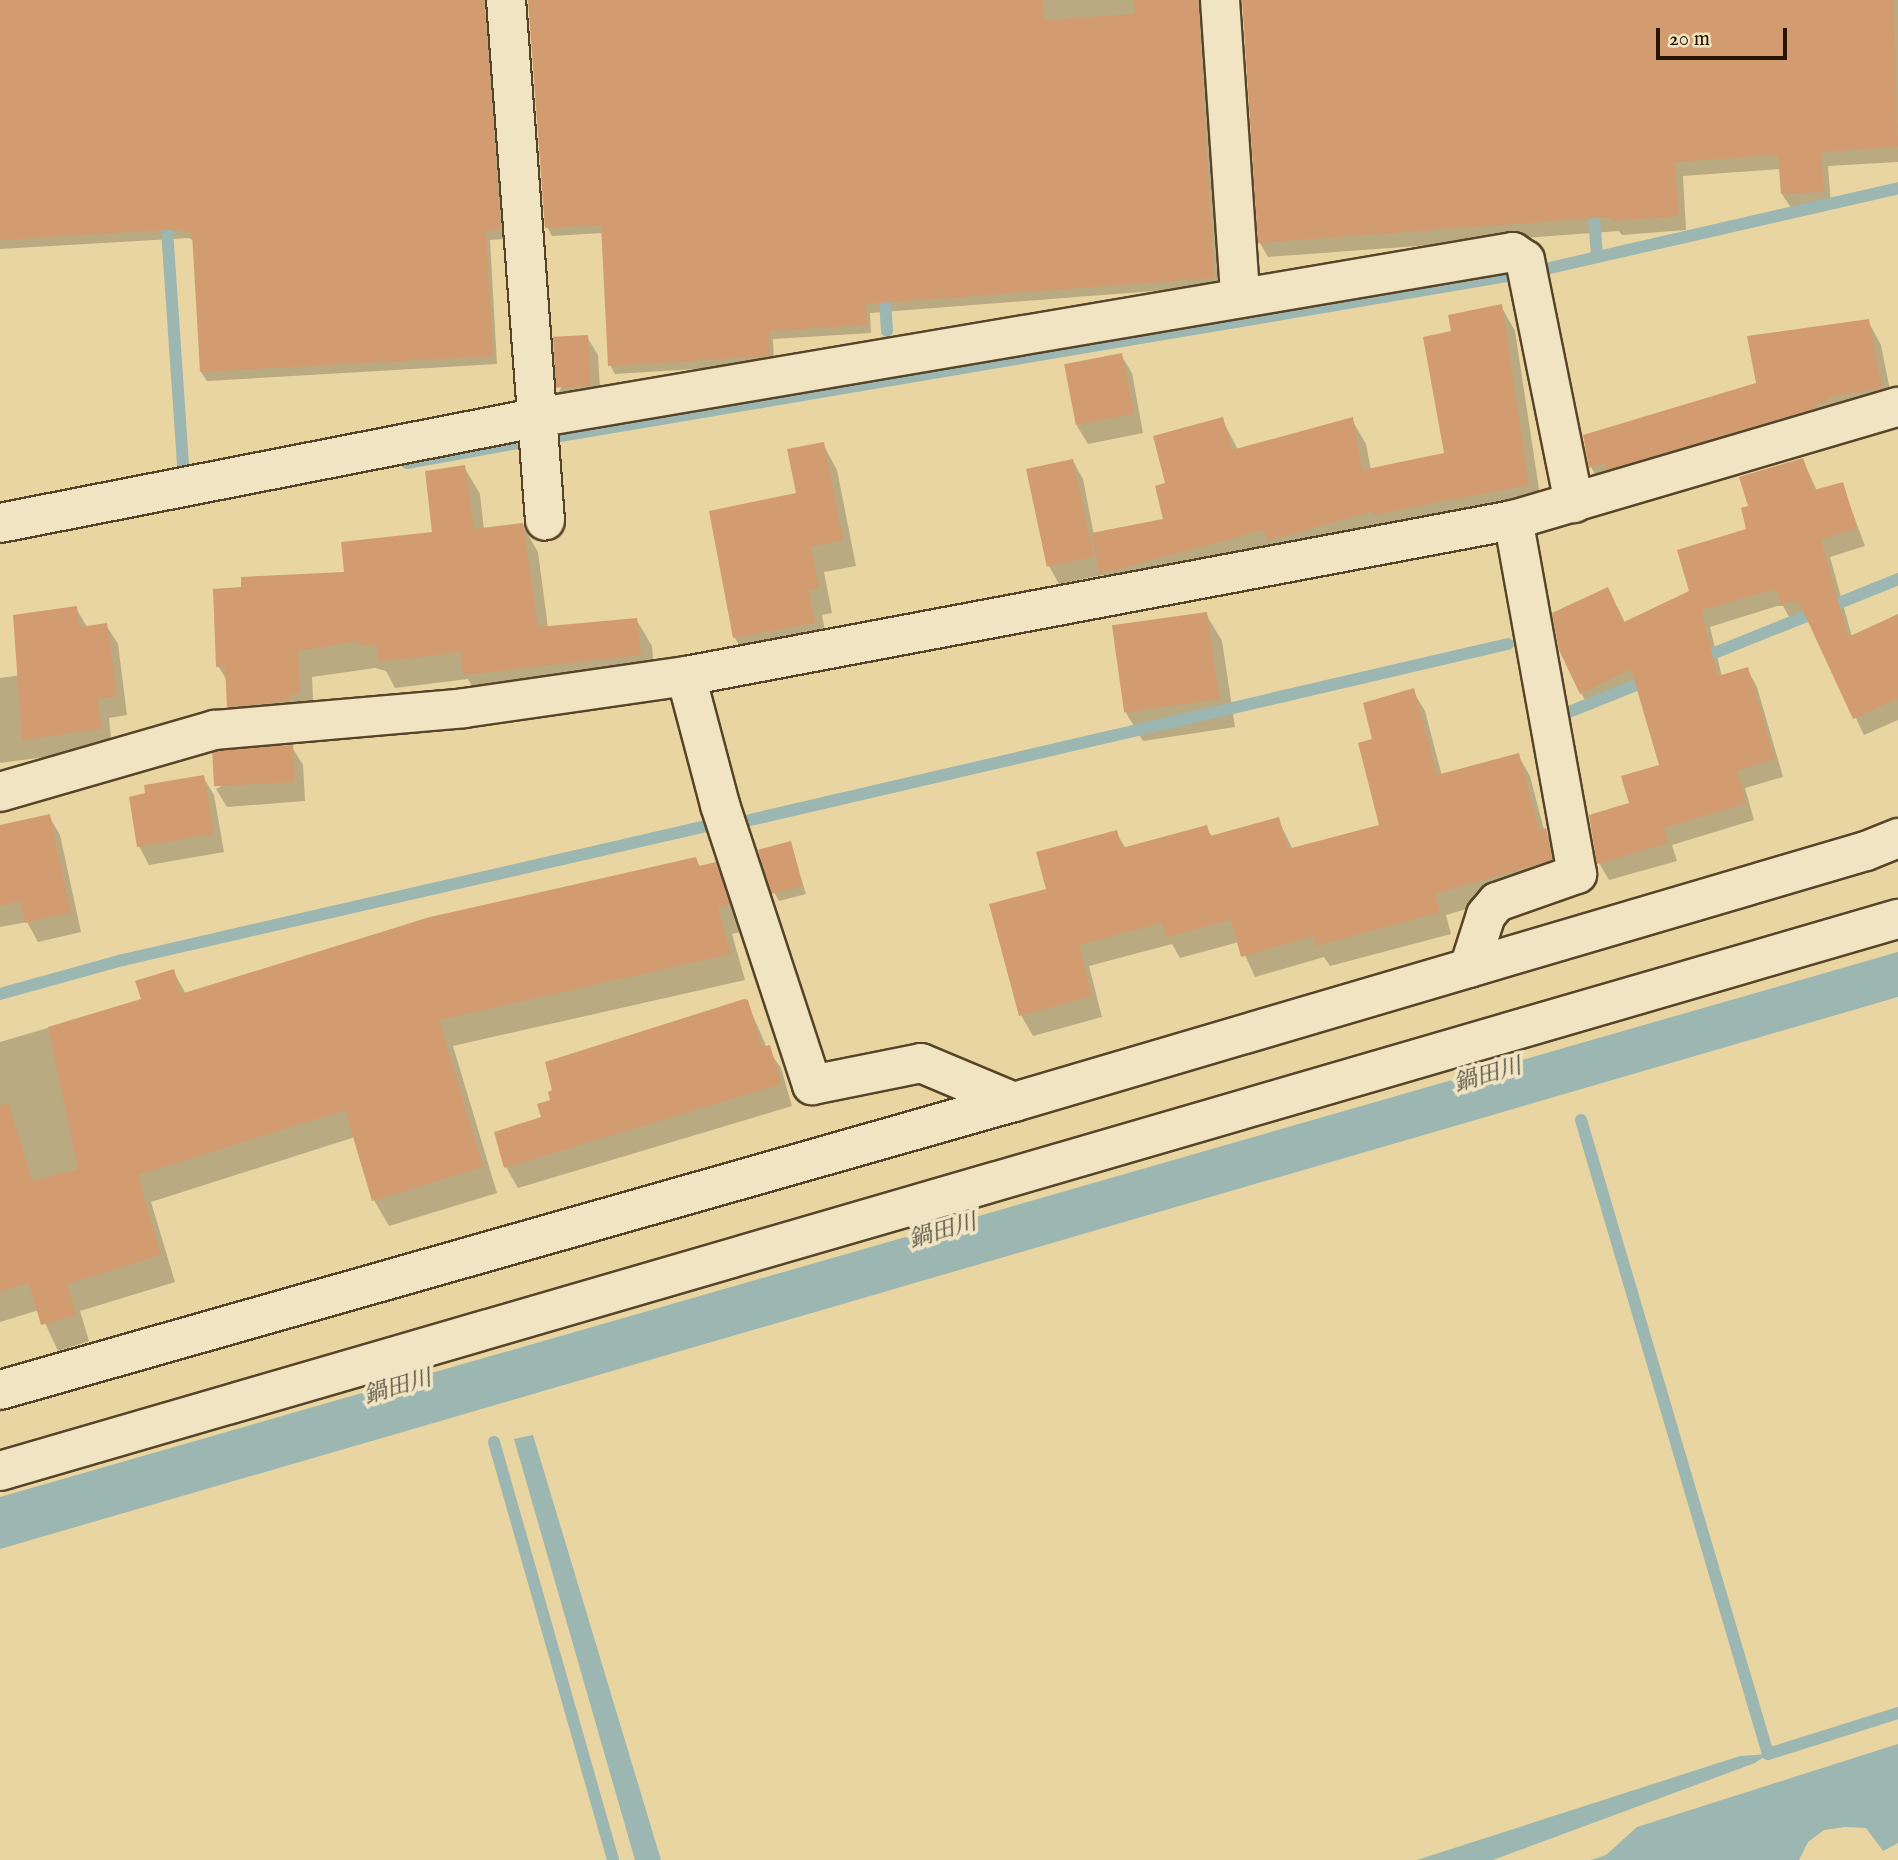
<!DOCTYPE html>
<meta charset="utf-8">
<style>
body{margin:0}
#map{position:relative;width:1898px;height:1860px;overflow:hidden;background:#e9d5a2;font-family:"IM FELL English","Noto Serif JP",serif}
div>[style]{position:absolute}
.water>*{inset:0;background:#9cb6b1}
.shadow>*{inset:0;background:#0003}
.stream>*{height:12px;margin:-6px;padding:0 6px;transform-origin:6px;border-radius:6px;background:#9cb6b1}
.building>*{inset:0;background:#d29c70;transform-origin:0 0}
.roads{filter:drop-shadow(2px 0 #574428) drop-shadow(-2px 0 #574428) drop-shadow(0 2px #574428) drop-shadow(0 -2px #574428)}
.minor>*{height:38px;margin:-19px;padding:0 19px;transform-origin:19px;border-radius:19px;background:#f1e4c3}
span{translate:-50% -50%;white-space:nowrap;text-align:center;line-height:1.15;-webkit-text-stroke:7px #f1e4c3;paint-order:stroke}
.water-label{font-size:23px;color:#4f4c3e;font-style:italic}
.scale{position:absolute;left:1656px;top:28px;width:131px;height:32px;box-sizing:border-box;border:4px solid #261300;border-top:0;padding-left:9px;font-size:21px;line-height:24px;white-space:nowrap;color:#261300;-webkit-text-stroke:5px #f1e4c3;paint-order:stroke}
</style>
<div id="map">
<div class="water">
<i style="clip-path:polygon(1898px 952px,1898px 997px,0 1549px,0 1497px)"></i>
<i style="clip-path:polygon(533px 1435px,661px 1860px,635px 1860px,514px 1439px)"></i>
<i style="clip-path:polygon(1898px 1744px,1898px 1843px,1883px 1851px,1866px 1828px,1845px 1827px,1824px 1830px,1808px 1842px,1799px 1860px,1591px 1860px,1606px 1855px,1637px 1827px)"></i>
<i style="clip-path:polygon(1768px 1754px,1755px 1763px,1493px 1860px,1417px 1860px,1740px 1756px)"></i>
</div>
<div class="shadow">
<i style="clip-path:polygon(0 0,494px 0,505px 239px,490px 240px,497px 364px,207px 381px,201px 372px,194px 241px,189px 238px,0 249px)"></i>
<i style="clip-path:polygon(530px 0,1209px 0,1202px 11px,1218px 286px,870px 313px,871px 333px,773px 339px,774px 364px,615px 374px,610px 365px,603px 233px,552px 236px,547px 227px)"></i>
<i style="clip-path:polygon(1244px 0,1898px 0,1898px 162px,1828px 166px,1831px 205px,1791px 208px,1782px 194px,1781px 169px,1683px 176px,1686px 230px,1622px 235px,1619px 231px,1268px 257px,1260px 243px)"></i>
<i style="clip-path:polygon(1501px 306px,1515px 331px,1542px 509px,1116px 598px,1103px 575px,1059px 584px,1049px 566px,1073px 461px,1083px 479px,1094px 535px,1165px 520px,1167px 484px,1222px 419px,1238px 450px,1352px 420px,1366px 444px,1371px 470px,1446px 455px,1453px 333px)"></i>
<i style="clip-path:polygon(1868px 321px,1881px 345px,1894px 411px,1605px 491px,1591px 467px,1585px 436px,1758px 385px)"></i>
<i style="clip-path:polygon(587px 337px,598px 355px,601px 405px,570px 410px,559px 392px)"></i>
<i style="clip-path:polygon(1121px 355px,1132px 373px,1143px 433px,1088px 444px,1077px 426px)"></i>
<i style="clip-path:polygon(823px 444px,837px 470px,856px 566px,824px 572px,832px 613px,822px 615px,828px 648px,750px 663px,735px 638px,711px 512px,798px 494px)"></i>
<i style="clip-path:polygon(1803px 460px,1817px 491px,1842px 484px,1865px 546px,1830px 557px,1852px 637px,1898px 616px,1898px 720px,1864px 735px,1808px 617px,1792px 622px,1783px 606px,1777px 606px,1710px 627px,1722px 677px,1747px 669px,1757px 687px,1783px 777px,1745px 788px,1754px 820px,1672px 845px,1677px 861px,1609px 880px,1599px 863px,1631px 804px,1662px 766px,1638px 687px,1591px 710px,1581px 693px,1617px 606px,1625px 623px,1691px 592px,1749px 530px,1750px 507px)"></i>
<i style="clip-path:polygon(464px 467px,480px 494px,484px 530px,522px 525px,538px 552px,548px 628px,636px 619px,652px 646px,655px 681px,480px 700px,468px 679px,395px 688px,386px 671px,375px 668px,312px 677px,314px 720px,244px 733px,228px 706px,228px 682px,218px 666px,346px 573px,434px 533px)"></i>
<i style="clip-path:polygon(76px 608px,87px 627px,106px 625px,118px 644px,127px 715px,109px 718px,112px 748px,0 763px,0 678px,22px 675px)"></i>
<i style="clip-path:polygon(1206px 614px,1222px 641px,1235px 727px,1143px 741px,1126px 713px,1114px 627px)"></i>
<i style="clip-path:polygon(1413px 691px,1425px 711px,1442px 776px,1518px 755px,1530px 776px,1544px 830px,1558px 851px,1563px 881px,1446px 915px,1451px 934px,1330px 966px,1324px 957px,1255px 977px,1239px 942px,1180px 958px,1172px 944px,1089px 966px,1102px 1017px,1033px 1036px,1021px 1015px,1048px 890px,1116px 832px,1126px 849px,1206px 827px,1212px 837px,1278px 819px,1293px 850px,1381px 827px,1374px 741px)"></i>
<i style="clip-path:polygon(292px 747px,303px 765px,305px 801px,227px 807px,216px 789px)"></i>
<i style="clip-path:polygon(203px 777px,214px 795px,224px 852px,149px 865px,139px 846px)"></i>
<i style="clip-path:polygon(49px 816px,60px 835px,81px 932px,38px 942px,27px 922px,0 927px,0 827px)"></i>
<i style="clip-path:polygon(790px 843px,806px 894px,779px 901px,774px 892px)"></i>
<i style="clip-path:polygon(695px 859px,701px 868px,715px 864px,730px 890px,743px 931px,732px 934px,745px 980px,453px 1046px,497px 1193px,389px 1226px,374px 1200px,355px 1137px,151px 1202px,175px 1282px,80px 1311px,89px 1341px,58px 1351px,39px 1310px,0 1322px,0 1042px,143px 1000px,173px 971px,186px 994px)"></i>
<i style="clip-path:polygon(747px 1002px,767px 1048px,781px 1068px,792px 1106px,518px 1188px,506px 1167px,552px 1101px)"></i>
</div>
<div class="stream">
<i style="left:1593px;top:204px;width:52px;rotate:85.6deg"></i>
<i style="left:166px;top:215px;width:252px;rotate:86.1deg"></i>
<i style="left:1541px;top:270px;width:366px;rotate:-12.9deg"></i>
<i style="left:884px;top:286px;width:45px;rotate:86.2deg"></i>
<i style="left:548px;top:438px;width:974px;rotate:-9.58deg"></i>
<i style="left:407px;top:463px;width:112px;rotate:-10.3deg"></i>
<i style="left:1697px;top:660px;width:217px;rotate:-21.9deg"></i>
<i style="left:1569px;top:712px;width:88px;rotate:-21.9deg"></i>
<i style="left:746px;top:821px;width:782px;rotate:-13.08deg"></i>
<i style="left:0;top:994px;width:128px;rotate:-15.5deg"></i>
<i style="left:123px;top:960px;width:598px;rotate:-12.94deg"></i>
<i style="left:1581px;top:1120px;width:661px;rotate:73.57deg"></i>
<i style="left:1768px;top:1754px;width:136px;rotate:-17.5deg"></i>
<i style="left:494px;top:1442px;width:435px;rotate:74.1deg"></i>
</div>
<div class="building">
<i style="clip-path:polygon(0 0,484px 0,501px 230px,486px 231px,493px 356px,200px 372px,192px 233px,185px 233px,184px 229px,0 240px)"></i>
<i style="clip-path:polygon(528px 0,1043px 0,1044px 20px,1135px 14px,1134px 0,1198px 0,1214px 278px,866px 304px,867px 325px,769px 331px,770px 356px,608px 366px,601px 225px,545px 228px)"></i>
<i style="clip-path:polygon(1242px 0,1894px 0,1898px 147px,1821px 152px,1824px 192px,1781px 194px,1778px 155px,1675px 162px,1679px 216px,1612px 221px,1612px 217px,1258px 243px)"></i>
<i style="clip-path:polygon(1502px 304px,1529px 485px,1373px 515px,1373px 511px,1267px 541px,1264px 530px,1100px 574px,1091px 533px,1163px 519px,1155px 486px,1165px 483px,1153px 436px,1223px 417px,1232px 450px,1353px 417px,1362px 470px,1444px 453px,1423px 337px,1451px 331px,1448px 315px)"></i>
<i style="clip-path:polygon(1869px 319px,1882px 388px,1829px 397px,1830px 401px,1816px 404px,1816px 408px,1607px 470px,1605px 463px,1589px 468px,1583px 435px,1756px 383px,1747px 336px)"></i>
<i style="left:588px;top:335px;width:51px;height:35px;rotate:87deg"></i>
<i style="left:1122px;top:353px;width:62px;height:59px;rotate:79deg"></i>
<i style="clip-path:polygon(824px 442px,843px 540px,811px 547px,819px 588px,808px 590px,815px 623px,733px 638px,709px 511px,796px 493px,787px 449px)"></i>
<i style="clip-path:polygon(1803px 458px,1814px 490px,1843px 482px,1857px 528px,1821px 540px,1848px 637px,1898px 614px,1898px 698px,1853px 719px,1798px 600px,1781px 605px,1776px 589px,1701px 610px,1718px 676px,1748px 667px,1775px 759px,1737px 771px,1746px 803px,1664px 828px,1668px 843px,1597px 864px,1589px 815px,1629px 803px,1621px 776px,1659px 765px,1631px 669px,1580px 694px,1559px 650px,1552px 613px,1608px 587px,1624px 622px,1689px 591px,1677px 550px,1746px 529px,1741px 508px,1748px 506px,1739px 477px)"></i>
<i style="left:1073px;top:459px;width:100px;height:48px;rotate:78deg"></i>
<i style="clip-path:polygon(465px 465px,474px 529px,523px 523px,538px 627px,637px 618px,641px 655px,463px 675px,461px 652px,378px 662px,376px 644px,361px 646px,360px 641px,298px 651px,300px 694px,289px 695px,290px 701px,227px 707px,225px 666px,216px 667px,213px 589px,241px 587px,241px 577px,344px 572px,341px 542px,432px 532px,425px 471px)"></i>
<i style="clip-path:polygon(77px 606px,79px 627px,107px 623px,117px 696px,98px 699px,102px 729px,22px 740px,13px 615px)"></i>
<i style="left:1207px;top:612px;width:88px;height:96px;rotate:82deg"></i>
<i style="clip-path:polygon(1414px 688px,1437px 775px,1519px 753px,1539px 830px,1546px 828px,1552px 860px,1435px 894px,1440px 912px,1316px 946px,1313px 936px,1241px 957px,1231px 920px,1166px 937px,1162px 923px,1079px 945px,1092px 996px,1019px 1016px,989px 904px,1046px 889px,1036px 852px,1117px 830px,1122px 848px,1207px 825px,1210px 836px,1279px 817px,1288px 849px,1379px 825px,1358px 743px,1372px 739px,1363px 703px)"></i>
<i style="left:293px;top:745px;width:37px;height:81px;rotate:87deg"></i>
<i style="clip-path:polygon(204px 775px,214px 834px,137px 847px,129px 797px,145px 793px,144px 785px)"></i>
<i style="clip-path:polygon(50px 814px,71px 913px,25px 923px,21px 901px,0 906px,0 825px)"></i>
<i style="left:791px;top:841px;width:46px;height:34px;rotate:75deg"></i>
<i style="clip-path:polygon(696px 857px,699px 866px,716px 862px,730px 905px,718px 908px,731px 954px,439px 1020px,483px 1167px,372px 1201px,345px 1110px,138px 1175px,161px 1255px,67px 1284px,76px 1315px,41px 1325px,29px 1283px,0 1291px,0 1105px,9px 1104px,32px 1181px,78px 1169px,48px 1027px,141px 999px,135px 981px,174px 969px,181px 994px,430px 917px)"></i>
<i style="clip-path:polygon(744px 999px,748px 1000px,762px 1047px,770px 1045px,781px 1084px,504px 1168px,494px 1132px,541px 1117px,537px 1104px,550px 1100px,548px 1092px,552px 1090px,545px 1062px)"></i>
</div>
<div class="roads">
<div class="minor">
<i style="left:506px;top:0;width:522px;rotate:85.72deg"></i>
<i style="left:1220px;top:0;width:297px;rotate:86.1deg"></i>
<i style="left:0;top:523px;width:545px;rotate:-11.1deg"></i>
<i style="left:535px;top:418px;width:992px;rotate:-9.63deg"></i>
<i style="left:1513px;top:252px;width:14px;rotate:34deg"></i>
<i style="left:1525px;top:260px;width:248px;rotate:78.6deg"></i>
<i style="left:686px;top:676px;width:133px;rotate:75.2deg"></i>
<i style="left:720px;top:805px;width:295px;rotate:71.8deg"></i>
<i style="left:812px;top:1085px;width:111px;rotate:-11.4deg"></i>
<i style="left:921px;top:1063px;width:101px;rotate:22.8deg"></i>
<i style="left:0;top:792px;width:224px;rotate:-16.1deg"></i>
<i style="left:215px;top:730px;width:250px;rotate:-5deg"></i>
<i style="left:464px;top:708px;width:224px;rotate:-8.2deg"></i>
<i style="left:686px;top:676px;width:842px;rotate:-10.68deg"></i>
<i style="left:1513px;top:520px;width:401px;rotate:-16.4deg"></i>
<i style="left:1469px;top:968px;width:56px;rotate:-72.2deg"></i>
<i style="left:1486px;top:915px;width:17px;rotate:-50deg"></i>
<i style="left:1497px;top:902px;width:85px;rotate:-19.3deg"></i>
<i style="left:1577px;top:874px;width:360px;rotate:-100.2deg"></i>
<i style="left:0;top:1390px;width:1054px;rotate:-15.86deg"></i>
<i style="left:1014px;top:1102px;width:888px;rotate:-16.42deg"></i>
<i style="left:1866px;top:851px;width:35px;rotate:-22deg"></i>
<i style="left:0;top:1471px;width:1977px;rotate:-16.22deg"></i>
</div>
</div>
<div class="water-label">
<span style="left:1488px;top:1076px;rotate:-16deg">鍋田川</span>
<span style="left:943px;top:1232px;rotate:-16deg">鍋田川</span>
<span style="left:398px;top:1388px;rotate:-16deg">鍋田川</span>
</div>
<div class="scale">20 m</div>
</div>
